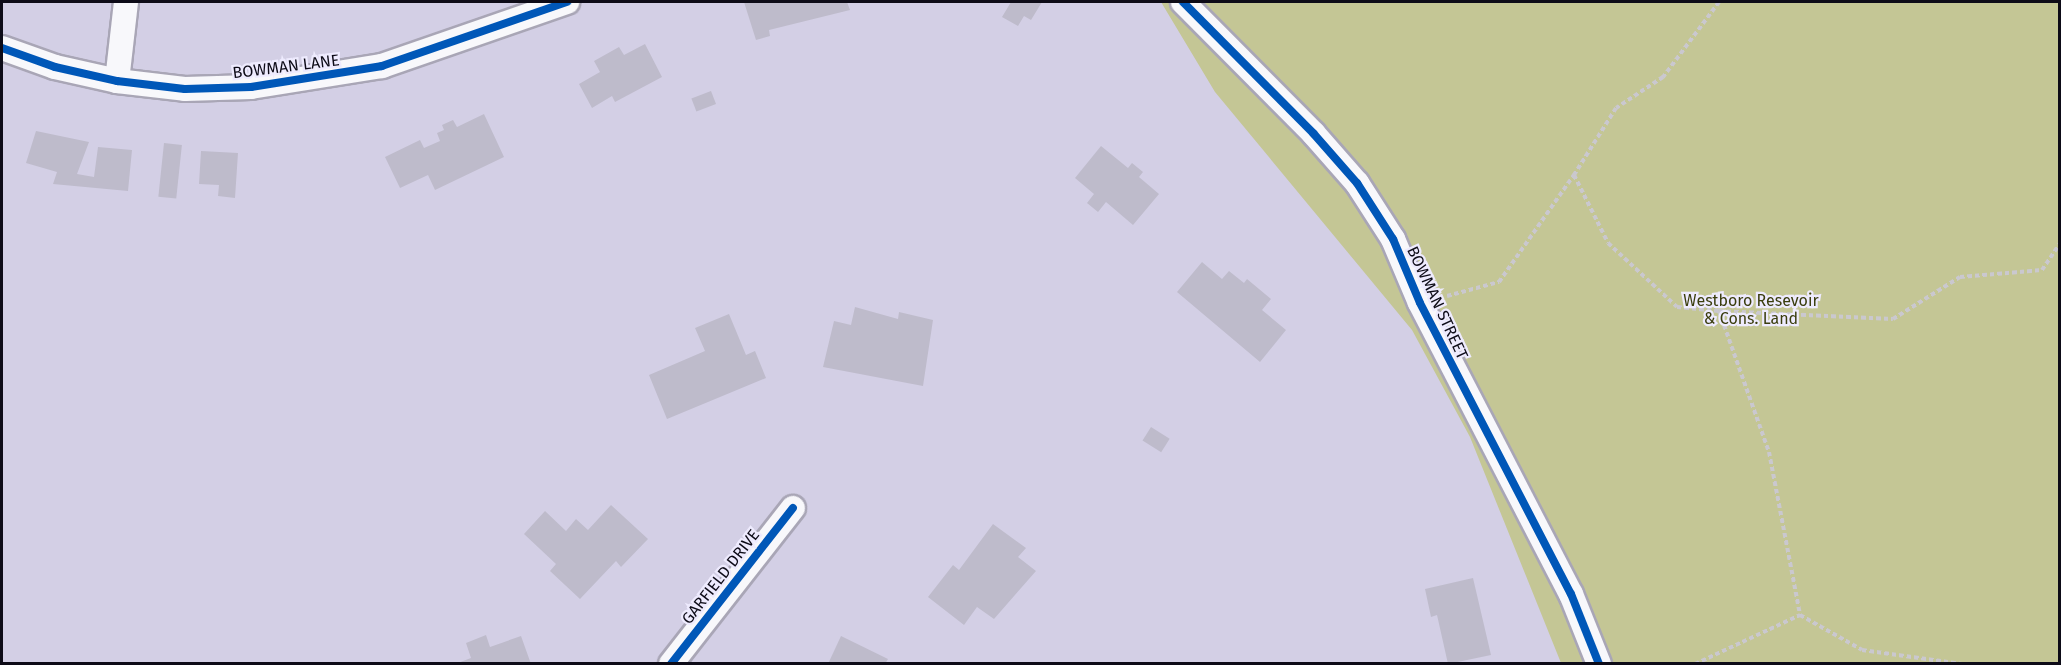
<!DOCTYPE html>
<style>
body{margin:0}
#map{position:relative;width:2061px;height:665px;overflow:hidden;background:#d3cfe5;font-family:"Fira Sans",sans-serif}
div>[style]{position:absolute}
.green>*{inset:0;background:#c4c695}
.building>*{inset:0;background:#bebbcb;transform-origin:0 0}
.path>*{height:4px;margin-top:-2px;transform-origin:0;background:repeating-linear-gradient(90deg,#cac8cf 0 4.5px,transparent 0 7.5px)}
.roads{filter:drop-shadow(2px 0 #a9a6b6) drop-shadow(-2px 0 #a9a6b6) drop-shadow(0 2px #a9a6b6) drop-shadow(0 -2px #a9a6b6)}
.minor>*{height:24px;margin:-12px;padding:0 12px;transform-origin:12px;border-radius:12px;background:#f8f8fb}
.cycleway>*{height:8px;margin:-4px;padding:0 4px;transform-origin:4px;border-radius:4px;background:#0057b8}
span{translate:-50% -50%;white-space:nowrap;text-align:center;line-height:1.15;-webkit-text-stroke:4.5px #eeebfe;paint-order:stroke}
.street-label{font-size:16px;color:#0d0b17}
.park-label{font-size:16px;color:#3a3d0d}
.frame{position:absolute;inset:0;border:3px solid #0d0b17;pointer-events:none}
</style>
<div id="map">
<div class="green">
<i style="clip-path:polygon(1161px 2px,2059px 2px,2059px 663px,1561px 663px,1470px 437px,1412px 330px,1215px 92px)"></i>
</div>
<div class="building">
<i style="clip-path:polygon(744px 2px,847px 2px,850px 10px,769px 30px,770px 36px,756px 40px)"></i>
<i style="clip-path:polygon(1011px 2px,1042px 2px,1031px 20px,1024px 16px,1018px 26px,1002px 17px)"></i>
<i style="clip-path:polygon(645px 44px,662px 77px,615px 102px,612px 96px,592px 108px,579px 84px,600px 72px,594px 61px,619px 47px,624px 55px)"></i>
<i style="left:711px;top:91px;width:14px;height:21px;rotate:69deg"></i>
<i style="clip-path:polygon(484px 114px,504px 157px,435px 190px,428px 175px,400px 188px,385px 157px,420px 140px,424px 148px,440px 141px,437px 133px,444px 130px,442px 125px,453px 120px,457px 127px)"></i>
<i style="clip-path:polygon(36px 131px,89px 142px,77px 174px,94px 177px,98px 147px,132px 150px,128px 191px,53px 184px,57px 172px,26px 163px)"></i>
<i style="left:164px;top:143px;width:18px;height:54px;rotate:6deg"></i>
<i style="clip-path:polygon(1101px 146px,1128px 168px,1132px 163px,1143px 172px,1139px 177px,1159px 194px,1133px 225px,1106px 202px,1098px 212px,1087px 203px,1094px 194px,1075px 178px)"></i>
<i style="clip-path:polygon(201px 151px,238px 153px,235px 198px,218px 196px,219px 185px,199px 184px)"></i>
<i style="clip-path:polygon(1202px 262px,1222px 279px,1229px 271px,1244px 283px,1247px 279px,1271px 299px,1262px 310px,1286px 330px,1260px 362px,1177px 292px)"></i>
<i style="clip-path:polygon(855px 307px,898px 319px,899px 312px,933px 320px,923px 386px,823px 367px,834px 321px,851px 325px)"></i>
<i style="clip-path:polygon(729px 314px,746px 355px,755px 351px,766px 378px,667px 419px,649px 375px,705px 351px,695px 328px)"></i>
<i style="left:1151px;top:427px;width:22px;height:16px;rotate:32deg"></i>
<i style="clip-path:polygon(611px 505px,648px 539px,621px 567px,616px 561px,580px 599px,550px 571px,556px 564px,524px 534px,545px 511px,566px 531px,576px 519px,588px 530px)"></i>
<i style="clip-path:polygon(993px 524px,1026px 548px,1018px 557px,1036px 571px,994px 619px,977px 607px,964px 625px,928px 597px,953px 565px,959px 570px)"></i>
<i style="clip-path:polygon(1473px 578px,1491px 655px,1448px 664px,1437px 615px,1431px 617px,1425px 589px)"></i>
<i style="clip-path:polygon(486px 635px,490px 647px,521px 636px,531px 664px,455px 664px,471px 658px,466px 643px)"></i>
<i style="clip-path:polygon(841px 636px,888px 659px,885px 664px,828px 664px)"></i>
</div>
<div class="path">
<i style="left:1719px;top:2px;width:94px;rotate:126.7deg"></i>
<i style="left:1663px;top:77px;width:56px;rotate:146.6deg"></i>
<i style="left:1616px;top:108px;width:79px;rotate:122.1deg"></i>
<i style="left:1574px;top:175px;width:76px;rotate:63.4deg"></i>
<i style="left:1608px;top:243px;width:94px;rotate:42.8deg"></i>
<i style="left:1677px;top:307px;width:42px;rotate:5.4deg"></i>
<i style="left:1719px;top:311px;width:150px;rotate:70.5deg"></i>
<i style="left:1769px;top:452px;width:166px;rotate:79.2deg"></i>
<i style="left:1800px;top:615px;width:71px;rotate:29.4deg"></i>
<i style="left:1862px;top:650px;width:101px;rotate:8deg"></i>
<i style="left:1447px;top:296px;width:54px;rotate:-15.1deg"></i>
<i style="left:1499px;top:282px;width:131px;rotate:-55deg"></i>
<i style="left:1719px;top:311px;width:174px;rotate:2.6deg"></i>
<i style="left:1893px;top:319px;width:79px;rotate:-32.1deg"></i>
<i style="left:1960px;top:277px;width:82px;rotate:-4.9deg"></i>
<i style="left:2042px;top:270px;width:32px;rotate:-56deg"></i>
<i style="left:1695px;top:664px;width:116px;rotate:-25deg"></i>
</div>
<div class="roads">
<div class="minor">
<i style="left:1183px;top:2px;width:185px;rotate:45.2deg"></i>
<i style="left:1313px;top:133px;width:67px;rotate:48.7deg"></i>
<i style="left:1357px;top:183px;width:67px;rotate:57.3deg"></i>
<i style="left:1393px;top:239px;width:69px;rotate:67.1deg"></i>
<i style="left:1420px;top:303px;width:328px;rotate:62.6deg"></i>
<i style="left:1571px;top:594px;width:75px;rotate:68.2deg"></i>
<i style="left:2px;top:48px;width:56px;rotate:19.7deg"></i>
<i style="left:55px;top:67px;width:64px;rotate:12.7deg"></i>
<i style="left:117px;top:81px;width:68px;rotate:6.7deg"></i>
<i style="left:185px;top:89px;width:66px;rotate:-1.7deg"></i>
<i style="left:251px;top:87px;width:133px;rotate:-9.1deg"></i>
<i style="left:382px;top:66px;width:196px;rotate:-19.1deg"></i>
<i style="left:117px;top:81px;width:80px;rotate:-83.5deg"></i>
<i style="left:671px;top:664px;width:198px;rotate:-52deg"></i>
</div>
</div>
<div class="cycleway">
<i style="left:1183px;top:2px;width:185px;rotate:45.2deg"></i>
<i style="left:1313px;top:133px;width:67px;rotate:48.7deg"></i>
<i style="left:1357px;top:183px;width:67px;rotate:57.3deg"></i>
<i style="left:1393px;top:239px;width:69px;rotate:67.1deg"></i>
<i style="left:1420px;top:303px;width:328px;rotate:62.6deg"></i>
<i style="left:1571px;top:594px;width:75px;rotate:68.2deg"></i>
<i style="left:2px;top:48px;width:56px;rotate:19.7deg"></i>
<i style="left:55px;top:67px;width:64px;rotate:12.7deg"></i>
<i style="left:117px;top:81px;width:68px;rotate:6.7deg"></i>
<i style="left:185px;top:89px;width:66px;rotate:-1.7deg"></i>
<i style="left:251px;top:87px;width:133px;rotate:-9.1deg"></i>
<i style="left:382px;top:66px;width:196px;rotate:-19.1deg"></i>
<i style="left:671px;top:664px;width:198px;rotate:-52deg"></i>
</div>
<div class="street-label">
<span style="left:286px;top:67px;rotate:-7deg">BOWMAN LANE</span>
<span style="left:1437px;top:303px;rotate:65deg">BOWMAN STREET</span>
<span style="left:721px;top:577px;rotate:-52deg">GARFIELD DRIVE</span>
</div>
<div class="park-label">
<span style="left:1751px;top:310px">Westboro Resevoir<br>&amp; Cons. Land</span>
</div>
<div class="frame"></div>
</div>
